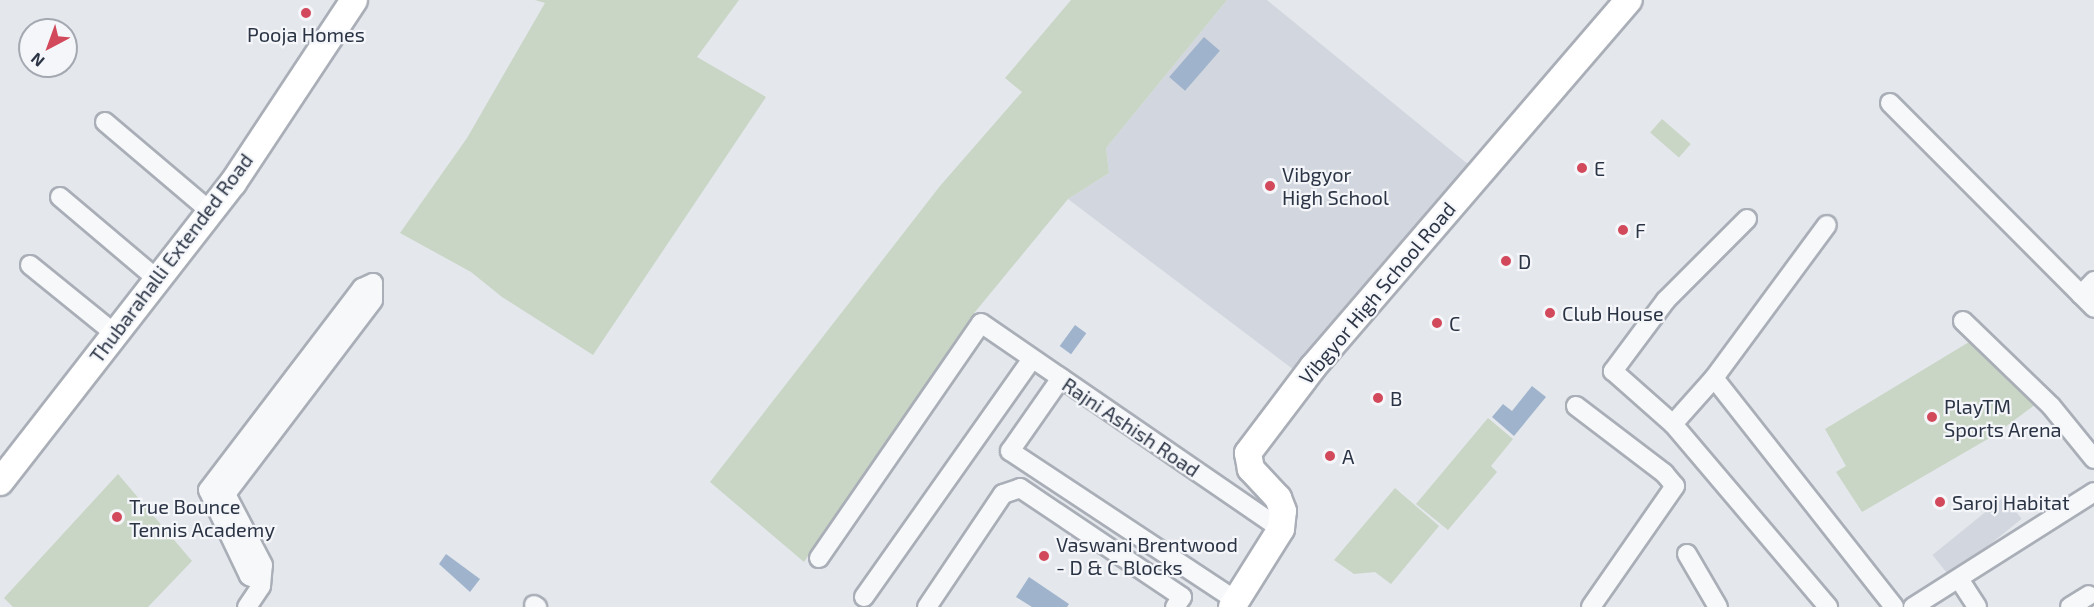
<!DOCTYPE html>
<style>
body{margin:0}
#map{position:relative;width:2094px;height:607px;overflow:hidden;background:#e4e7ec;font-family:"Exo 2",sans-serif}
div>[style]{position:absolute}
.built>*{inset:0;background:#d2d6de;transform-origin:0 0}
.green>*{inset:0;background:#c9d6c5;transform-origin:0 0}
.water>*{inset:0;background:#9fb4cc;transform-origin:0 0}
.roads{filter:drop-shadow(2px 0 #a9aeb7) drop-shadow(-2px 0 #a9aeb7) drop-shadow(0 2px #a9aeb7) drop-shadow(0 -2px #a9aeb7)}
.street>*{height:18px;margin:-9px;padding:0 9px;transform-origin:9px;border-radius:9px;background:#f7f8fa}
.secondary>*{height:26px;margin:-13px;padding:0 13px;transform-origin:13px;border-radius:13px;background:#fff}
.dots>*{width:16px;height:16px;translate:-50% -50%;box-sizing:border-box;border:3px solid #f4f6f9;border-radius:50%}
span{translate:-50% -50%;white-space:nowrap;text-align:center;line-height:1.15;-webkit-text-stroke:4.5px #f4f6f9;paint-order:stroke}
.poi-label{font-size:20px;color:#2b3445}
.left{translate:0 -50%;text-align:left}
.street-label{font-size:20px;color:#2b3445}
.north{position:absolute;left:18px;top:18px;width:60px;height:60px;box-sizing:border-box;background:#f4f6f9;border:2px solid #a4a8b1;border-radius:50%;rotate:221deg;font-size:16px;font-weight:700;line-height:24px;text-align:center;color:#2b3445}
.north::after{content:'';display:block;margin:auto;width:21px;height:27px;background:#d1495b;clip-path:polygon(50% 0,100% 100%,50% 72%,0 100%)}
</style>
<div id="map">
<div class="built">
<i style="clip-path:polygon(1227px 0,1267px 0,1469px 165px,1294px 370px,1068px 199px,1109px 173px,1106px 148px)"></i>
<i style="left:2004px;top:497px;width:28px;height:92px;rotate:51deg"></i>
</div>
<div class="green">
<i style="clip-path:polygon(535px 0,739px 0,697px 57px,766px 97px,593px 355px,502px 297px,471px 272px,400px 233px,467px 138px,545px 3px)"></i>
<i style="clip-path:polygon(1071px 0,1227px 0,1106px 148px,1109px 173px,1068px 199px,975px 312px,804px 562px,710px 482px,940px 186px,1022px 92px,1005px 78px)"></i>
<i style="left:1662px;top:119px;width:38px;height:18px;rotate:41deg"></i>
<i style="clip-path:polygon(1984px 333px,2051px 393px,1993px 436px,1862px 512px,1836px 472px,1846px 466px,1825px 429px)"></i>
<i style="clip-path:polygon(1488px 418px,1513px 439px,1491px 466px,1497px 472px,1448px 530px,1416px 504px)"></i>
<i style="clip-path:polygon(118px 474px,192px 561px,148px 607px,13px 607px,4px 598px)"></i>
<i style="clip-path:polygon(1395px 488px,1439px 526px,1391px 584px,1375px 572px,1354px 574px,1334px 560px)"></i>
</div>
<div class="water">
<i style="left:1204px;top:37px;width:21px;height:53px;rotate:41deg"></i>
<i style="left:1075px;top:325px;width:14px;height:26px;rotate:36deg"></i>
<i style="clip-path:polygon(1532px 386px,1546px 397px,1514px 436px,1492px 417px,1503px 404px,1512px 411px)"></i>
<i style="clip-path:polygon(446px 554px,480px 579px,470px 592px,439px 564px)"></i>
<i style="clip-path:polygon(1029px 577px,1069px 604px,1067px 607px,1032px 607px,1016px 597px)"></i>
</div>
<div class="roads">
<div class="street">
<i style="left:1890px;top:103px;width:289px;rotate:45.1deg"></i>
<i style="left:105px;top:122px;width:139px;rotate:40.3deg"></i>
<i style="left:60px;top:197px;width:126px;rotate:40.2deg"></i>
<i style="left:1747px;top:219px;width:115px;rotate:135deg"></i>
<i style="left:1666px;top:300px;width:89px;rotate:126.7deg"></i>
<i style="left:1613px;top:371px;width:80px;rotate:41.5deg"></i>
<i style="left:1673px;top:424px;width:240px;rotate:49.7deg"></i>
<i style="left:30px;top:265px;width:108px;rotate:39deg"></i>
<i style="left:2081px;top:295px;width:19px;rotate:-47deg"></i>
<i style="left:1963px;top:321px;width:122px;rotate:44deg"></i>
<i style="left:2051px;top:406px;width:68px;rotate:50.9deg"></i>
<i style="left:1061px;top:378px;width:89px;rotate:124.9deg"></i>
<i style="left:1010px;top:451px;width:272px;rotate:33.5deg"></i>
<i style="left:1714px;top:378px;width:291px;rotate:51.8deg"></i>
<i style="left:1576px;top:406px;width:111px;rotate:37.3deg"></i>
<i style="left:1664px;top:473px;width:17px;rotate:50deg"></i>
<i style="left:1675px;top:486px;width:147px;rotate:124.8deg"></i>
<i style="left:1673px;top:424px;width:62px;rotate:-48.3deg"></i>
<i style="left:1714px;top:378px;width:190px;rotate:-53.6deg"></i>
<i style="left:1687px;top:554px;width:61px;rotate:59.7deg"></i>
<i style="left:819px;top:558px;width:285px;rotate:-55.4deg"></i>
<i style="left:981px;top:323px;width:364px;rotate:34.5deg"></i>
<i style="left:1959px;top:579px;width:33px;rotate:57deg"></i>
<i style="left:864px;top:597px;width:291px;rotate:-54.8deg"></i>
<i style="left:534px;top:605px;width:4px;rotate:34deg"></i>
<i style="left:247px;top:607px;width:25px;rotate:-56deg"></i>
<i style="left:261px;top:586px;width:21px;rotate:-85deg"></i>
<i style="left:263px;top:565px;width:80px;rotate:-117.5deg"></i>
<i style="left:226px;top:494px;width:243px;rotate:-52.8deg"></i>
<i style="left:373px;top:300px;width:17px;rotate:-90deg"></i>
<i style="left:373px;top:283px;width:12px;rotate:156deg"></i>
<i style="left:362px;top:288px;width:254px;rotate:127.3deg"></i>
<i style="left:208px;top:490px;width:95px;rotate:64.5deg"></i>
<i style="left:249px;top:576px;width:13px;rotate:23deg"></i>
<i style="left:927px;top:607px;width:136px;rotate:-56.1deg"></i>
<i style="left:1003px;top:494px;width:18px;rotate:-19deg"></i>
<i style="left:1020px;top:488px;width:195px;rotate:33.9deg"></i>
<i style="left:1182px;top:597px;width:12px;rotate:125deg"></i>
<i style="left:1913px;top:607px;width:214px;rotate:-32.4deg"></i>
<i style="left:2070px;top:607px;width:22px;rotate:-32deg"></i>
</div>
<div class="secondary">
<i style="left:0;top:482px;width:379px;rotate:-52.1deg"></i>
<i style="left:233px;top:183px;width:219px;rotate:-56.5deg"></i>
<i style="left:1232px;top:607px;width:92px;rotate:-57.9deg"></i>
<i style="left:1281px;top:529px;width:18px;rotate:-84deg"></i>
<i style="left:1283px;top:511px;width:14px;rotate:-111deg"></i>
<i style="left:1278px;top:498px;width:40px;rotate:-133deg"></i>
<i style="left:1251px;top:469px;width:16px;rotate:-101deg"></i>
<i style="left:1248px;top:453px;width:108px;rotate:-52.9deg"></i>
<i style="left:1313px;top:367px;width:484px;rotate:-49.3deg"></i>
</div>
</div>
<div class="dots">
<i style="left:306px;top:13px;background:#d1495b"></i>
<i style="left:1582px;top:168px;background:#d1495b"></i>
<i style="left:1270px;top:186px;background:#d1495b"></i>
<i style="left:1623px;top:230px;background:#d1495b"></i>
<i style="left:1506px;top:261px;background:#d1495b"></i>
<i style="left:1550px;top:313px;background:#d1495b"></i>
<i style="left:1437px;top:323px;background:#d1495b"></i>
<i style="left:1378px;top:398px;background:#d1495b"></i>
<i style="left:1932px;top:417px;background:#d1495b"></i>
<i style="left:1330px;top:456px;background:#d1495b"></i>
<i style="left:1940px;top:502px;background:#d1495b"></i>
<i style="left:117px;top:517px;background:#d1495b"></i>
<i style="left:1044px;top:556px;background:#d1495b"></i>
</div>
<div class="poi-label">
<span style="left:306px;top:34px">Pooja Homes</span>
<span class="left" style="left:1594px;top:168px">E</span>
<span class="left" style="left:1282px;top:186px">Vibgyor<br>High School</span>
<span class="left" style="left:1635px;top:230px">F</span>
<span class="left" style="left:1518px;top:261px">D</span>
<span class="left" style="left:1562px;top:313px">Club House</span>
<span class="left" style="left:1449px;top:323px">C</span>
<span class="left" style="left:1390px;top:398px">B</span>
<span class="left" style="left:1944px;top:418px">PlayTM<br>Sports Arena</span>
<span class="left" style="left:1342px;top:456px">A</span>
<span class="left" style="left:1952px;top:502px">Saroj Habitat</span>
<span class="left" style="left:129px;top:518px">True Bounce<br>Tennis Academy</span>
<span class="left" style="left:1056px;top:556px">Vaswani Brentwood<br>- D &amp; C Blocks</span>
</div>
<div class="street-label">
<span style="left:171px;top:258px;rotate:-53deg">Thubarahalli Extended Road</span>
<span style="left:1377px;top:293px;rotate:-50deg">Vibgyor High School Road</span>
<span style="left:1131px;top:427px;rotate:34deg">Rajni Ashish Road</span>
</div>
<div class="north">N</div>
</div>
